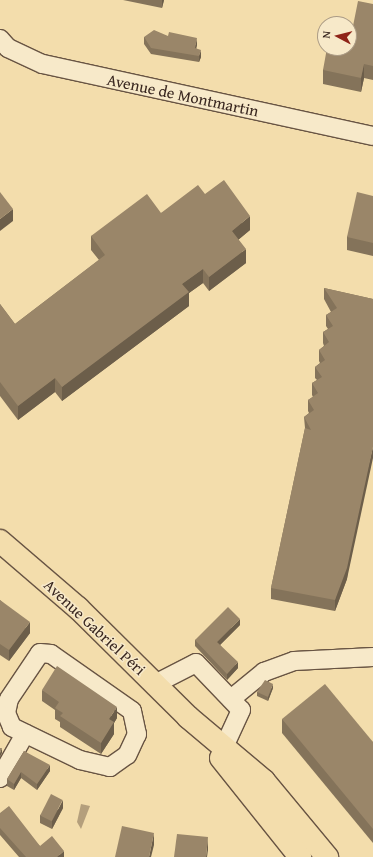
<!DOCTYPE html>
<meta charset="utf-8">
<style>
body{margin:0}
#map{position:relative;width:373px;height:857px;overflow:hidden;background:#f3ddac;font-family:"Gentium Book Plus",serif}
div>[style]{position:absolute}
.water>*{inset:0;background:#b49f7c}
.roads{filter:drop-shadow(1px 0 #685443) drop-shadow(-1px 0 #685443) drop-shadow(0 1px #685443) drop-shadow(0 -1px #685443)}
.minor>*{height:18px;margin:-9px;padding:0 9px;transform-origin:9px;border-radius:9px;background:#f7e9c9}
.major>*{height:22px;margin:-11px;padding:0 11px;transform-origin:11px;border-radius:11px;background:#f3ddac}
.wall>*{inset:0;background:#84735a}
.shaded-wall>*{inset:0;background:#6c5e4a}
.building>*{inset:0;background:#9a8669;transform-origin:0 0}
span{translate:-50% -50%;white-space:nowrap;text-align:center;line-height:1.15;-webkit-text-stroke:3px #f7e9c9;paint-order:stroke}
.street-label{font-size:16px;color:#392720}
.north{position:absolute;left:317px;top:16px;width:40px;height:40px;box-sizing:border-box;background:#f7e9c9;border:1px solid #ab9b85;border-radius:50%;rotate:277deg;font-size:11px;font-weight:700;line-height:16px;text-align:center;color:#392720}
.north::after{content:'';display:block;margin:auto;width:14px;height:18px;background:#8f2418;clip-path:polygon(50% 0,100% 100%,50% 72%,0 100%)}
</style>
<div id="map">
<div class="water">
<i style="clip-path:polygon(81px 804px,90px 806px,81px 829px,77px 822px)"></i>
</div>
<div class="roads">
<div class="minor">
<i style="left:0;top:39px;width:12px;rotate:48deg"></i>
<i style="left:8px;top:48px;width:38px;rotate:25deg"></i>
<i style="left:43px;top:64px;width:338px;rotate:12.3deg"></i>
<i style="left:40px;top:653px;width:11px;rotate:5deg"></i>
<i style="left:51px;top:654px;width:99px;rotate:35.1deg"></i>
<i style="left:132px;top:711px;width:24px;rotate:78deg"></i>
<i style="left:137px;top:734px;width:23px;rotate:115deg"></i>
<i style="left:127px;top:755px;width:21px;rotate:145deg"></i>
<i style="left:110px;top:767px;width:31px;rotate:-167deg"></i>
<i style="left:80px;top:760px;width:76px;rotate:-154.1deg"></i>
<i style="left:12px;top:727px;width:15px;rotate:-113deg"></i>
<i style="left:6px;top:713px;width:14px;rotate:-78deg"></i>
<i style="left:9px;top:699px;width:55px;rotate:-56deg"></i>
<i style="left:155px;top:684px;width:46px;rotate:-27.1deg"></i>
<i style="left:196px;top:663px;width:65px;rotate:46.2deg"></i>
<i style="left:241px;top:710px;width:41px;rotate:114.7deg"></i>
<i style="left:231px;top:699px;width:43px;rotate:-39.3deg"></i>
<i style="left:264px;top:672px;width:32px;rotate:-20deg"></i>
<i style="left:294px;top:661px;width:79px;rotate:-2.9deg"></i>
<i style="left:0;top:778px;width:51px;rotate:-60.4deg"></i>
</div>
<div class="major">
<i style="left:0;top:541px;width:103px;rotate:40.7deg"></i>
<i style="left:78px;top:608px;width:155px;rotate:44.7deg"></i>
<i style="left:188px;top:717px;width:99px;rotate:40.1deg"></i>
<i style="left:264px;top:781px;width:99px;rotate:50.3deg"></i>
<i style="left:221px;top:758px;width:127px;rotate:51.4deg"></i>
</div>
</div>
<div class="wall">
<i style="clip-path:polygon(123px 0,164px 0,162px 8px)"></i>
<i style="clip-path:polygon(373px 4px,373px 80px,364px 78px,361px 92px,323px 84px,323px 70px)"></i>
<i style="clip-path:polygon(168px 36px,197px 45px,196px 48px,201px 57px,199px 62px,151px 54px,144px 44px,144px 37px)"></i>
<i style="clip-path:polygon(205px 194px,250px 230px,238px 240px,246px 263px,209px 291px,203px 283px,189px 293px,189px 306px,62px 401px,55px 392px,18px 420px,0 396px,0 304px,15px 324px,99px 260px,91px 250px,91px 236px,161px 213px)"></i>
<i style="clip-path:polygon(373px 196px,373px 256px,347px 250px,347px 237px)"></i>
<i style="clip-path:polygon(324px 288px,373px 299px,347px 579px,335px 611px,271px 599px,271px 588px,305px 428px,304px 417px,309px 413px,308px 411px,308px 400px,313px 397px,312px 395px,312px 383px,317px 380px,315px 378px,315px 367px,320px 363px,319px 361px,319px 350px,324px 346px,323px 343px,323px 332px,328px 329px,326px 326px,326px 315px,331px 312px,324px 299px)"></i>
<i style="clip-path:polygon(0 600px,30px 633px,9px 661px,0 655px)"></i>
<i style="clip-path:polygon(240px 625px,220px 645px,238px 668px,227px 680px,195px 646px,195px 640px)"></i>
<i style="clip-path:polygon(273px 688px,268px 701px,257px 696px,257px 692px)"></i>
<i style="clip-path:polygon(42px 690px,117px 718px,114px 723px,114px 734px,101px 754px,60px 727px,60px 722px,55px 719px,55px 710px,42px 701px)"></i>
<i style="clip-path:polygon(282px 719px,373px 742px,373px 843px,282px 733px)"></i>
<i style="clip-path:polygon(24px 751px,50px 771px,37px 790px,21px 778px,14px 790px,7px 786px,7px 779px)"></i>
<i style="clip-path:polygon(63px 808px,52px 829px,40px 823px,40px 815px)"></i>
<i style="clip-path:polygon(0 813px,40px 846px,64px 857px,19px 857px,0 835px)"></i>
</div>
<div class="shaded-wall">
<i style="clip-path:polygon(162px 0,164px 0,162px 8px)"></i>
<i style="clip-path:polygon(197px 38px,197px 45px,195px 54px,195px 48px)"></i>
<i style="clip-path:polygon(201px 50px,201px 57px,199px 62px,199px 56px)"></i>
<i style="clip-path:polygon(364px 64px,364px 78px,361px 92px,361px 78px)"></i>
<i style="clip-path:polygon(13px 209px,13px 221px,0 231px,0 219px)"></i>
<i style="clip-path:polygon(250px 216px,250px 230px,232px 245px,232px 231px)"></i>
<i style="clip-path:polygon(246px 249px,246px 263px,209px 291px,209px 277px)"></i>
<i style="clip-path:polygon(203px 269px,203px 283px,189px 293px,189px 306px,62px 401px,62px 387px,182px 284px)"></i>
<i style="clip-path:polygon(55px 378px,55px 392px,18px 420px,18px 406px)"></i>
<i style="clip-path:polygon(373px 447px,373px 458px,347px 579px,335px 611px,335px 600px)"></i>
<i style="clip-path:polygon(240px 619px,240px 625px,217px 648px,217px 642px)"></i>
<i style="clip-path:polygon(30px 622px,30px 633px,9px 661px,9px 650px)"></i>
<i style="clip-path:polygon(238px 662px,238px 668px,227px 680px,227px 674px)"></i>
<i style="clip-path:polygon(273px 684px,273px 688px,268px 701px,268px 697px)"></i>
<i style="clip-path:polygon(117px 707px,117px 718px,114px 723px,114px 734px,101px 754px,101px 743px,109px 719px)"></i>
<i style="clip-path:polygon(2px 748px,2px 753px,0 757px,0 753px)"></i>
<i style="clip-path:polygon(50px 765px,50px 771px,37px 790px,37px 784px)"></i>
<i style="clip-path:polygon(21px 772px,21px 778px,14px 790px,14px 784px)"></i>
<i style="clip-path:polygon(63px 800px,63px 808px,52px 829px,52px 821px)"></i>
<i style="clip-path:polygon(154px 833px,154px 845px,151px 857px,149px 857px)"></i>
<i style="clip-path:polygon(208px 837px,208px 850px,207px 857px,206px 857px)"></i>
<i style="clip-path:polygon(64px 851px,64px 857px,57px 857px)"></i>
</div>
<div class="building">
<i style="clip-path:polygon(358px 1px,373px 4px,373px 66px,364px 64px,361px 78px,323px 70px,327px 48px,349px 48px,349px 30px,352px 31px)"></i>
<i style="clip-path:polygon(154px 30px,168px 36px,169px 32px,197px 38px,195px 48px,201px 50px,199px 56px,151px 48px,144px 37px)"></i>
<i style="clip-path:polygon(224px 180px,250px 216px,232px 231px,246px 249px,209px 277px,203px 269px,182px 284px,189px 292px,62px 387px,55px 378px,18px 406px,0 382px,0 304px,15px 324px,105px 255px,91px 236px,147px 194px,161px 213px,198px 185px,205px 194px)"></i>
<i style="clip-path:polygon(0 192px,13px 209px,0 219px)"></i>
<i style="clip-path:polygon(357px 192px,373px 196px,373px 243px,347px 237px)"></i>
<i style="clip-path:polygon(324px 288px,373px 299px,373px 447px,347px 568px,335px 600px,271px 588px,305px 428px,311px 430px,304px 417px,314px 410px,308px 400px,318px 393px,312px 383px,322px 377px,315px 367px,325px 360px,319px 350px,329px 342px,323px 332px,333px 326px,326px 315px,337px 308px)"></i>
<i style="clip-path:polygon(0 600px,30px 622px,9px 650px,0 644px)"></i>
<i style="clip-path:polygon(228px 607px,240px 619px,217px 642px,238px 662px,227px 674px,195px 640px)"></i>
<i style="clip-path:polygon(57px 666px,117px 707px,109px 719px,114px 722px,101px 743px,60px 716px,63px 713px,55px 708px,59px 702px,42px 690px)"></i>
<i style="clip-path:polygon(265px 680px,273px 684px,268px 697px,257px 692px)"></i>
<i style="clip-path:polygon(325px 684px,373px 742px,373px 829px,282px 719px)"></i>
<i style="clip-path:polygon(0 748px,2px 748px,0 753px)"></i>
<i style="clip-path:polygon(24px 751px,50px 765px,37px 784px,21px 772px,14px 784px,7px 779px)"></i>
<i style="left:51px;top:794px;width:13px;height:24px;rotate:27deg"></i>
<i style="clip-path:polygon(9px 806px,40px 846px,52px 836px,64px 851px,57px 857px,26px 857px,0 828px,0 813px)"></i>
<i style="clip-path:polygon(122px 826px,154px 833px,149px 857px,115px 857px)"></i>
<i style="clip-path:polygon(177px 834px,208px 837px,206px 857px,174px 857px)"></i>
</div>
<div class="street-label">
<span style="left:183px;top:95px;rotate:12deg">Avenue de Montmartin</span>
<span style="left:95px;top:627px;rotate:43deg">Avenue Gabriel Péri</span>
</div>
<div class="north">N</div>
</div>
